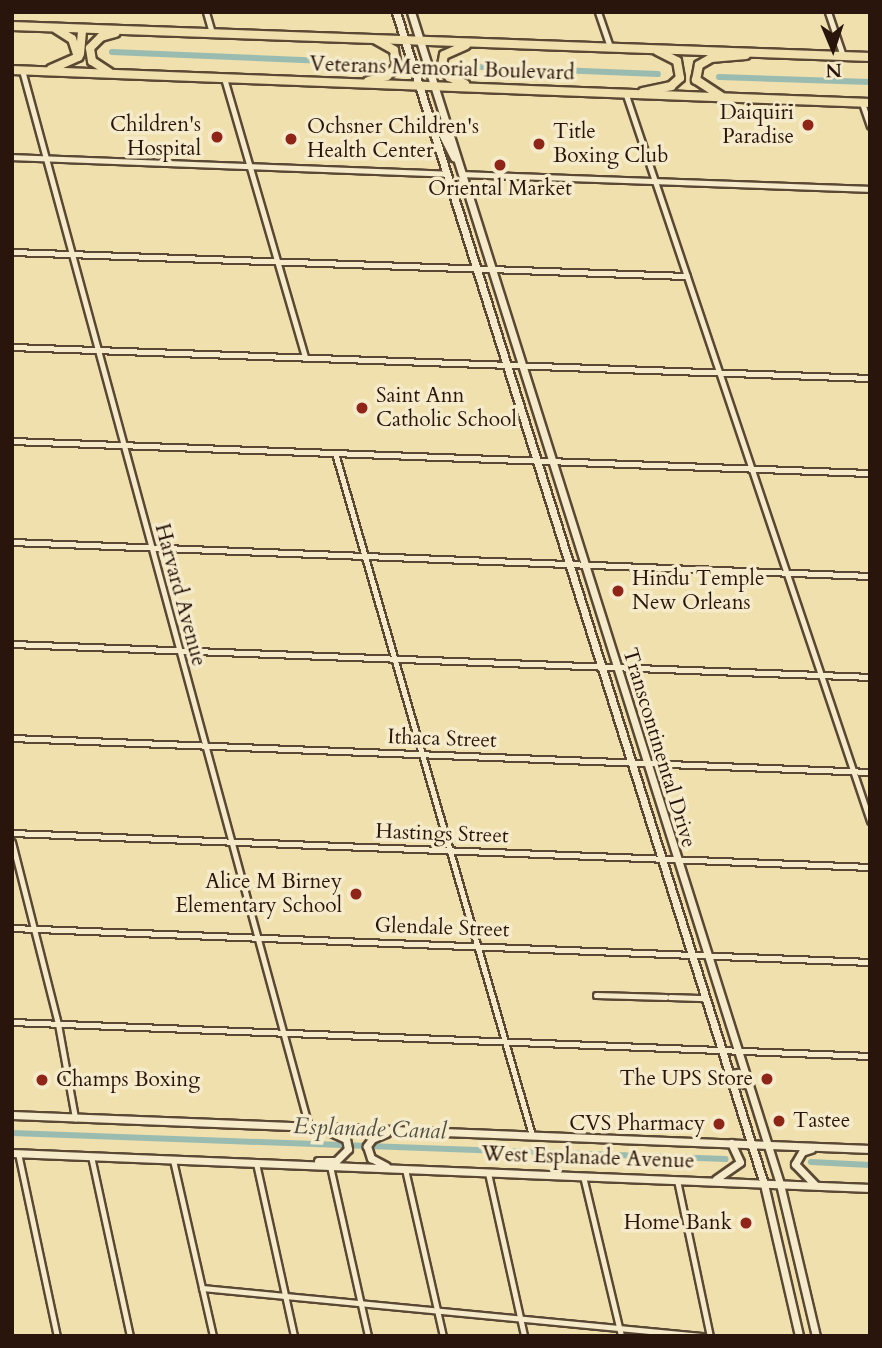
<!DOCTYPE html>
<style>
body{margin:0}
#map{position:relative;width:882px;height:1348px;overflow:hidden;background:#efe0ae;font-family:Cardo,serif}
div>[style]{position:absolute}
.canal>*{height:6px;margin:-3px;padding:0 3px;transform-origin:3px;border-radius:3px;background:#9abcb0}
.roads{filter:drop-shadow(2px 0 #5a4834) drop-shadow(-2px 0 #5a4834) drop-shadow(0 2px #5a4834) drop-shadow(0 -2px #5a4834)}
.street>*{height:5px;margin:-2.5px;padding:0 2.5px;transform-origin:2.5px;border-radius:2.5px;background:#f5ebca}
.secondary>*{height:7px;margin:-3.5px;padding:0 3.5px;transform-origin:3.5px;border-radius:3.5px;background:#f5ebca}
.primary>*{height:8px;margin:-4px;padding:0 4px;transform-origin:4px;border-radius:4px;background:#efe0ae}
.dots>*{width:19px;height:19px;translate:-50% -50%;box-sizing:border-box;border:4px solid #f5ebca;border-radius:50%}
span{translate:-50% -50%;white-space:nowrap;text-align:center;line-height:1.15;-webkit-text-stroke:7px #f5ebca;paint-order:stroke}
.street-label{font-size:21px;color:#29150c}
.poi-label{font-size:21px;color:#29150c}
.right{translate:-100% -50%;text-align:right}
.left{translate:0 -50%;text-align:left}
.water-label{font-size:23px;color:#514f45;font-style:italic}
.frame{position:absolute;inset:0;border:14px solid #29150c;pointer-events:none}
.north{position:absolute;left:798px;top:14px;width:70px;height:70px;-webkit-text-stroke:5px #f5ebca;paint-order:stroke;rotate:178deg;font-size:19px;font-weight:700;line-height:28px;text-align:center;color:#29150c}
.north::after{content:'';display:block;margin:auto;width:24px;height:32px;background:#29150c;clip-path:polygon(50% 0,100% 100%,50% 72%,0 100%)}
</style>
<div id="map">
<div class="canal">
<i style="left:112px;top:52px;width:268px;rotate:2.4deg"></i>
<i style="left:458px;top:66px;width:200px;rotate:2.3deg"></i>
<i style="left:719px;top:77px;width:151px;rotate:1.9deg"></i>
<i style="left:12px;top:1133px;width:714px;rotate:2.09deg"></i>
<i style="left:811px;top:1162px;width:59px;rotate:2.9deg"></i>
</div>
<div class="roads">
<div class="street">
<i style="left:206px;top:12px;width:22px;rotate:74deg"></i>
<i style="left:598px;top:12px;width:37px;rotate:71deg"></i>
<i style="left:828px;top:12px;width:46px;rotate:71.2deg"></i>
<i style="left:22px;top:70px;width:1095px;rotate:74.81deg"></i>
<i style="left:224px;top:78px;width:291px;rotate:73.8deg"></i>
<i style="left:626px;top:95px;width:766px;rotate:71.42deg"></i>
<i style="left:862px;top:103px;width:24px;rotate:71deg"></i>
<i style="left:12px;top:157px;width:434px;rotate:2.2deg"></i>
<i style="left:462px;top:174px;width:408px;rotate:2.1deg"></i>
<i style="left:12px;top:252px;width:675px;rotate:2.04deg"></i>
<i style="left:12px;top:347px;width:859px;rotate:2.07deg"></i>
<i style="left:12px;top:441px;width:859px;rotate:2.14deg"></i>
<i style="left:335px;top:453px;width:710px;rotate:73.89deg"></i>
<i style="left:12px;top:542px;width:859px;rotate:2.27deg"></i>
<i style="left:12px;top:644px;width:859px;rotate:2.2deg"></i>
<i style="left:12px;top:738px;width:859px;rotate:2.27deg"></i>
<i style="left:12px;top:833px;width:859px;rotate:2.27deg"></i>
<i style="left:12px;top:842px;width:188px;rotate:75.8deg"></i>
<i style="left:58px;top:1024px;width:96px;rotate:79.7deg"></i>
<i style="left:12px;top:928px;width:859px;rotate:2.27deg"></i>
<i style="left:596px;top:995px;width:70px;rotate:1.6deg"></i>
<i style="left:670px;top:997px;width:36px;rotate:2deg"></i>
<i style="left:12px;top:1022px;width:859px;rotate:2.27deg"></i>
<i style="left:18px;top:1153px;width:187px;rotate:78deg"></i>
<i style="left:91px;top:1156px;width:184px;rotate:77.8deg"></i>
<i style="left:173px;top:1160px;width:180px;rotate:77.2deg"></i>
<i style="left:256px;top:1163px;width:177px;rotate:77.6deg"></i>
<i style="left:330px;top:1166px;width:174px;rotate:77.4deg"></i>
<i style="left:405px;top:1169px;width:171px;rotate:77.2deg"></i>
<i style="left:488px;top:1173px;width:167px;rotate:77.5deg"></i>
<i style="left:583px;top:1176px;width:164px;rotate:76.6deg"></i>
<i style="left:677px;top:1180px;width:159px;rotate:78.1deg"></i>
<i style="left:202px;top:1288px;width:502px;rotate:5.48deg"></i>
</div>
<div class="secondary">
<i style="left:396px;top:12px;width:1228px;rotate:72.57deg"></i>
<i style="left:764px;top:1184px;width:156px;rotate:77deg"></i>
<i style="left:411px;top:12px;width:1229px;rotate:72.52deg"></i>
<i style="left:780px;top:1184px;width:156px;rotate:76.7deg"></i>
<i style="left:431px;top:128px;width:8px"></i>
<i style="left:439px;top:128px;width:33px;rotate:63deg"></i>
<i style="left:729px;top:1074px;width:9px;rotate:-6deg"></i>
<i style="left:738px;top:1073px;width:13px;rotate:58deg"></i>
<i style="left:12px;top:1115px;width:859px;rotate:2.27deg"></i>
<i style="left:386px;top:1133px;width:15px;rotate:157deg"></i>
<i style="left:372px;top:1139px;width:9px;rotate:126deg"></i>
<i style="left:367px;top:1146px;width:13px;rotate:72deg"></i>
<i style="left:371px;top:1158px;width:17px;rotate:28deg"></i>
<i style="left:811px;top:1149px;width:9px;rotate:162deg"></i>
<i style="left:802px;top:1152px;width:14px;rotate:120deg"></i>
<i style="left:795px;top:1164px;width:29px;rotate:46deg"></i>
<i style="left:12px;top:1153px;width:859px;rotate:2.34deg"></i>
<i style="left:318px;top:1161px;width:18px"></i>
<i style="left:336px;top:1161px;width:17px;rotate:-45deg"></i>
<i style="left:348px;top:1149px;width:10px;rotate:-101deg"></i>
<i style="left:346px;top:1139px;width:21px;rotate:-155deg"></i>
<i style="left:716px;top:1179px;width:29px;rotate:-35deg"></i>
<i style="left:740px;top:1162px;width:21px;rotate:-115deg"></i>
</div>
<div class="primary">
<i style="left:12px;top:26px;width:859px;rotate:2.07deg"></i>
<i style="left:80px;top:54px;width:25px;rotate:-85deg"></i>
<i style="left:51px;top:69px;width:30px;rotate:-24deg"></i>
<i style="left:78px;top:57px;width:19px;rotate:-108deg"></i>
<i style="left:72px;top:39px;width:19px;rotate:-148deg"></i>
<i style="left:12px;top:70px;width:859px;rotate:2.2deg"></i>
<i style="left:109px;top:72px;width:20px;rotate:-147deg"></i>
<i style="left:92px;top:61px;width:13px;rotate:-99deg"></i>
<i style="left:90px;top:48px;width:16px;rotate:-45deg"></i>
<i style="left:101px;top:37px;width:15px;rotate:-16deg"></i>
<i style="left:368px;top:81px;width:20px;rotate:-15deg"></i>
<i style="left:387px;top:76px;width:14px;rotate:-45deg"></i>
<i style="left:397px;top:66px;width:16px;rotate:-101deg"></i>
<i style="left:394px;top:50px;width:21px;rotate:-151deg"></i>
<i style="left:465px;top:84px;width:17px;rotate:-156deg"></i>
<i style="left:449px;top:77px;width:14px;rotate:-120deg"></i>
<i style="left:442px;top:65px;width:10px;rotate:-79deg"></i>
<i style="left:444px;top:55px;width:24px;rotate:-24deg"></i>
<i style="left:643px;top:92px;width:29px;rotate:-12deg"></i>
<i style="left:671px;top:86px;width:12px;rotate:-42deg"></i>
<i style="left:680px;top:78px;width:17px;rotate:-100deg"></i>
<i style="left:677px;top:61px;width:22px;rotate:-153deg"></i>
<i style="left:721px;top:96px;width:30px;rotate:-147deg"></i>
<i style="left:696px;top:80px;width:15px;rotate:-79deg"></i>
<i style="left:699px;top:65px;width:14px;rotate:-30deg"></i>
<i style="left:711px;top:58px;width:35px;rotate:-5deg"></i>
</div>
</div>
<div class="dots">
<i style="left:808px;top:125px;background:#8f2418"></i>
<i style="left:217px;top:137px;background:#8f2418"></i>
<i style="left:291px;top:139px;background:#8f2418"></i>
<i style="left:539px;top:144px;background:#8f2418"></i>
<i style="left:500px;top:165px;background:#8f2418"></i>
<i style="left:362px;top:408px;background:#8f2418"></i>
<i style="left:618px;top:591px;background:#8f2418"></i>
<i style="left:356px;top:894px;background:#8f2418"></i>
<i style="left:767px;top:1079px;background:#8f2418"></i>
<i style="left:42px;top:1080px;background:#8f2418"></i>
<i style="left:779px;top:1121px;background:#8f2418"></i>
<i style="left:719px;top:1124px;background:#8f2418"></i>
<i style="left:746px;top:1223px;background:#8f2418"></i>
</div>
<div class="street-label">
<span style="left:442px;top:69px;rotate:2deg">Veterans Memorial Boulevard</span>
<span style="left:180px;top:595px;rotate:75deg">Harvard Avenue</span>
<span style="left:442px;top:739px;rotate:2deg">Ithaca Street</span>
<span style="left:659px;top:748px;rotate:73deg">Transcontinental Drive</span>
<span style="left:442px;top:834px;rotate:2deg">Hastings Street</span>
<span style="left:442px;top:928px;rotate:2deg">Glendale Street</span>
<span style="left:588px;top:1158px;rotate:2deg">West Esplanade Avenue</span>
</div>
<div class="poi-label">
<span class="right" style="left:794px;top:125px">Daiquiri<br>Paradise</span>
<span class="right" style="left:201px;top:137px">Children's<br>Hospital</span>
<span class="left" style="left:307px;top:139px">Ochsner Children's<br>Health Center</span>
<span class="left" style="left:553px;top:144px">Title<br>Boxing Club</span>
<span style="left:500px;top:189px">Oriental Market</span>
<span class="left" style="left:376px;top:408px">Saint Ann<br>Catholic School</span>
<span class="left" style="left:632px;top:591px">Hindu Temple<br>New Orleans</span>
<span class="right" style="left:342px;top:894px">Alice M Birney<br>Elementary School</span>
<span class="right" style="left:753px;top:1079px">The UPS Store</span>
<span class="left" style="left:56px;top:1080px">Champs Boxing</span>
<span class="left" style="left:793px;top:1121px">Tastee</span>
<span class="right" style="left:705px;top:1124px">CVS Pharmacy</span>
<span class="right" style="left:732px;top:1223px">Home Bank</span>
</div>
<div class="water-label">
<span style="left:370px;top:1129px;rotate:2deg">Esplanade Canal</span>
</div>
<div class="frame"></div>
<div class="north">N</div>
</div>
